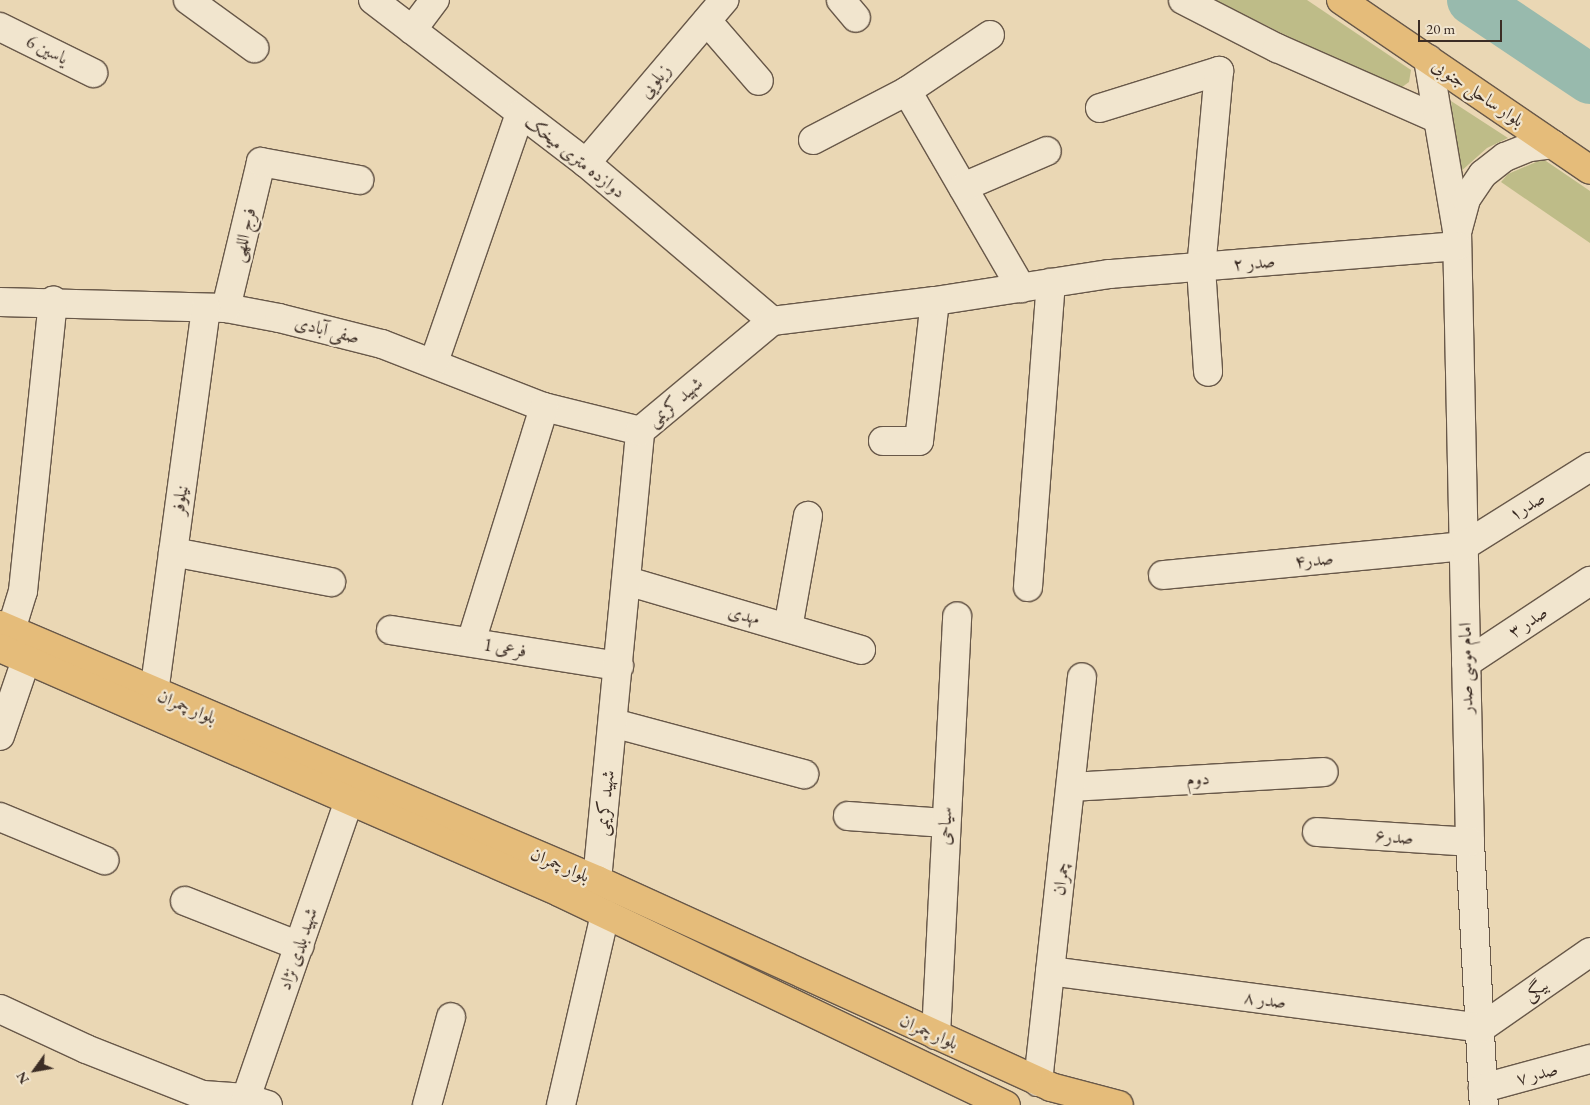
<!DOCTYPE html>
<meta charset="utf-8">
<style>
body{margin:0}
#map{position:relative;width:1590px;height:1105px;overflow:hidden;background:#ead7b4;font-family:"EB Garamond",Amiri,serif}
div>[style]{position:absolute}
.green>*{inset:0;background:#bebc88}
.river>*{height:50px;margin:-25px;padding:0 25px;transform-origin:25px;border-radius:25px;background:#98baad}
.roads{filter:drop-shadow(1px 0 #685849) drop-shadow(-1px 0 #685849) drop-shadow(0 1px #685849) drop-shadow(0 -1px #685849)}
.minor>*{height:28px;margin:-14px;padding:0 14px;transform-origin:14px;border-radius:14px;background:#f1e5ce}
.major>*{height:28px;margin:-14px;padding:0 14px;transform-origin:14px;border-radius:14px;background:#e5bc7a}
span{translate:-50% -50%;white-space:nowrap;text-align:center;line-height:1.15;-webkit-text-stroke:4.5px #f1e5ce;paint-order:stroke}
.street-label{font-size:18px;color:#3c2d25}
.north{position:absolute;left:10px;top:1045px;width:50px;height:50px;-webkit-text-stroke:4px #f1e5ce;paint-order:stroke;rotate:238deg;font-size:14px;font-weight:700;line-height:20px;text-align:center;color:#3c2d25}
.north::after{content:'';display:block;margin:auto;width:18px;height:22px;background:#3c2d25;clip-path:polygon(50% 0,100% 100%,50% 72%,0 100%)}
.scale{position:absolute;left:1418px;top:20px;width:84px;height:22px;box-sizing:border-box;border:2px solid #3c2d25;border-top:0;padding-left:6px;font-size:15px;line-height:18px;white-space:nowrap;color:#3c2d25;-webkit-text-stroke:4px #f1e5ce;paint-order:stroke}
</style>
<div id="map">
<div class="green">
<i style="clip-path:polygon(1214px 0,1307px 0,1411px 70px,1409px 82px,1398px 90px)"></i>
<i style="clip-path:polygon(1451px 101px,1508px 138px,1487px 148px,1459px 173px)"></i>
<i style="clip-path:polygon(1543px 159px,1590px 191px,1590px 243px,1501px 182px,1508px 174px)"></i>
</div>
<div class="river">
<i style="left:1472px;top:0;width:142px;rotate:33.8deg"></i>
</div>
<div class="roads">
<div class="minor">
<i style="left:188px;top:0;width:82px;rotate:36deg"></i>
<i style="left:373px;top:0;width:268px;rotate:37.4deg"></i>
<i style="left:586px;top:163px;width:244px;rotate:40.3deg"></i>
<i style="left:841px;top:0;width:23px;rotate:50deg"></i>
<i style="left:1183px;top:0;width:106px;rotate:27.1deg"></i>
<i style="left:1277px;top:48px;width:176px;rotate:23.8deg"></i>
<i style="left:707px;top:21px;width:79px;rotate:49.1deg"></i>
<i style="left:0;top:27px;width:104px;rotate:26.3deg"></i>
<i style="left:412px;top:30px;width:38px;rotate:-53deg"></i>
<i style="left:1428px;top:59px;width:174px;rotate:80.4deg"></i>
<i style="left:1457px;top:231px;width:611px;rotate:88.78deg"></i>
<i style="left:1470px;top:842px;width:263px;rotate:87deg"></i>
<i style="left:907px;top:91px;width:228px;rotate:59.9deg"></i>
<i style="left:1100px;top:108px;width:125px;rotate:-17.3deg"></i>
<i style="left:1219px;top:71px;width:198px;rotate:95.2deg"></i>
<i style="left:1201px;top:268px;width:104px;rotate:86.1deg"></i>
<i style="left:813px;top:140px;width:106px;rotate:-27.5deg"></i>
<i style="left:907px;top:91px;width:100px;rotate:-34deg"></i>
<i style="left:586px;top:163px;width:214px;rotate:-49.7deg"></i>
<i style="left:963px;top:187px;width:91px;rotate:-23.2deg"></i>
<i style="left:1458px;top:229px;width:31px;rotate:-75deg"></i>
<i style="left:1466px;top:199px;width:30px;rotate:-56deg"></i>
<i style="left:1483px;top:174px;width:28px;rotate:-38deg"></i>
<i style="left:1505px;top:157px;width:27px;rotate:-22deg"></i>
<i style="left:1530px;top:147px;width:23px;rotate:-7deg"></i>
<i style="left:0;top:302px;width:226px;rotate:1.5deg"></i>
<i style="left:226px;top:308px;width:54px;rotate:10.7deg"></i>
<i style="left:279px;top:318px;width:106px;rotate:14.2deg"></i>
<i style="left:382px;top:344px;width:174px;rotate:21.3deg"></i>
<i style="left:544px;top:407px;width:99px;rotate:14deg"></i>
<i style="left:226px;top:308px;width:150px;rotate:-76.5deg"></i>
<i style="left:261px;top:162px;width:100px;rotate:10.4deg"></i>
<i style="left:434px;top:362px;width:262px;rotate:-70.9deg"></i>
<i style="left:883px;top:441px;width:36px"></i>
<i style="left:919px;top:441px;width:141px;rotate:-83.5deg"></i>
<i style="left:173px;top:552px;width:161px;rotate:10.8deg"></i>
<i style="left:1163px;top:575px;width:302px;rotate:-5.5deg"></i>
<i style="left:1464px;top:546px;width:149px;rotate:-32.1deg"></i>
<i style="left:627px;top:581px;width:244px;rotate:16.4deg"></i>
<i style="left:1028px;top:587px;width:305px;rotate:-85.7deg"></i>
<i style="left:788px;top:628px;width:114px;rotate:-79.9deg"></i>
<i style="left:11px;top:630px;width:41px;rotate:-72.9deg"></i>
<i style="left:23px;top:591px;width:292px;rotate:-84.1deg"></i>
<i style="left:391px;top:630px;width:231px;rotate:9deg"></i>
<i style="left:471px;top:642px;width:246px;rotate:-72.7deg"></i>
<i style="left:1466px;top:663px;width:149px;rotate:-33.5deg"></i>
<i style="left:154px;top:693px;width:388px;rotate:-82.3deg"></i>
<i style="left:613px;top:723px;width:198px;rotate:15deg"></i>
<i style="left:0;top:736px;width:80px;rotate:-71.1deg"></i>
<i style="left:1072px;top:787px;width:252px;rotate:-3.4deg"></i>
<i style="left:848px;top:816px;width:97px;rotate:4.1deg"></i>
<i style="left:0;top:817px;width:113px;rotate:22.5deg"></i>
<i style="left:1317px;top:832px;width:153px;rotate:3.7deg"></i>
<i style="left:597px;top:880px;width:451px;rotate:-84.5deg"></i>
<i style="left:640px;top:431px;width:172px;rotate:-39.8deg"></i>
<i style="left:772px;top:321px;width:164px;rotate:-7deg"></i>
<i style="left:935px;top:301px;width:177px;rotate:-8.8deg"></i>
<i style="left:1110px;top:274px;width:348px;rotate:-4.6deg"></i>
<i style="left:185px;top:901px;width:123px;rotate:21.5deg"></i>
<i style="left:1050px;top:971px;width:435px;rotate:7.5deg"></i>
<i style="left:1481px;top:1028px;width:133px;rotate:-34.9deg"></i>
<i style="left:0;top:1009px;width:95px;rotate:24.9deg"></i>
<i style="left:86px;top:1049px;width:126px;rotate:21.5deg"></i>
<i style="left:203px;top:1095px;width:43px;rotate:4deg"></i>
<i style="left:246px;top:1098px;width:23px;rotate:18deg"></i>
<i style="left:936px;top:1035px;width:419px;rotate:-87.1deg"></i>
<i style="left:1038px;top:1082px;width:407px;rotate:-83.8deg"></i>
<i style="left:1483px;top:1088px;width:111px;rotate:-15.2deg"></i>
<i style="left:246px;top:1098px;width:315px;rotate:-70.9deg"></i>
<i style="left:427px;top:1105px;width:91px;rotate:-74.7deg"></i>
<i style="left:561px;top:1105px;width:196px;rotate:-77deg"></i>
</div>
<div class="major">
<i style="left:1341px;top:0;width:301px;rotate:34.3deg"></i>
<i style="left:0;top:625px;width:649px;rotate:23.13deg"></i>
<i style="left:597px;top:880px;width:499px;rotate:24.5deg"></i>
<i style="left:1051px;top:1087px;width:70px;rotate:14.8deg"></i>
<i style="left:0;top:648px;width:610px;rotate:23.58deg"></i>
<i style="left:559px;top:892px;width:495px;rotate:25.5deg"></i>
</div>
</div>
<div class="street-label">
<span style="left:47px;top:50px;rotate:26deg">یاسین 6</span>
<span style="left:655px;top:81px;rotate:-50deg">زیلویی</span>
<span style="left:1478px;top:93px;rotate:34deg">بلوار ساحلی جنوبی</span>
<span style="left:575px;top:157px;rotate:38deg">دوازده متری میخک</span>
<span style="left:244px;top:235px;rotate:-77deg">فرج اللهی</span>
<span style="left:1254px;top:263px;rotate:-5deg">صدر ۲</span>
<span style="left:327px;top:330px;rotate:14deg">صفی آبادی</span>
<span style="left:675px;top:402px;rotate:-40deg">شهید کریمی</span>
<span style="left:180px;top:500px;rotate:-82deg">نیلوفر</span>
<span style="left:1527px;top:506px;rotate:-32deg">صدر۱</span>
<span style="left:1314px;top:560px;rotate:-5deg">صدر۴</span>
<span style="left:744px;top:615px;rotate:16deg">مهدی</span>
<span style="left:1528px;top:622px;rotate:-34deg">صدر ۳</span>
<span style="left:505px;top:648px;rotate:9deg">فرعی 1</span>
<span style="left:1466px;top:668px;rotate:-91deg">امام موسی صدر</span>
<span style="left:187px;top:707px;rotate:23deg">بلوار چمران</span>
<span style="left:1198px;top:779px;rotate:-3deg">دوم</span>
<span style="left:605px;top:803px;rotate:-84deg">شهید کریمی</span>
<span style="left:945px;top:826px;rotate:-87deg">سیاحی</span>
<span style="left:1394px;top:837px;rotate:4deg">صدر۶</span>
<span style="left:560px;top:865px;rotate:23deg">بلوار چمران</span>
<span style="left:1061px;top:879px;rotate:-83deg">چمران</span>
<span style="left:298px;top:949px;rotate:-71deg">شهید بلدی نژاد</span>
<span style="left:1536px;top:990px;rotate:-35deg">بیگی</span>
<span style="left:1265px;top:1000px;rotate:7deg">صدر ۸</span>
<span style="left:929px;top:1032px;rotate:24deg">بلوار چمران</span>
<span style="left:1537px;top:1074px;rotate:-15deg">صدر ۷</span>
</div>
<div class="north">N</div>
<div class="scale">20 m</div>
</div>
